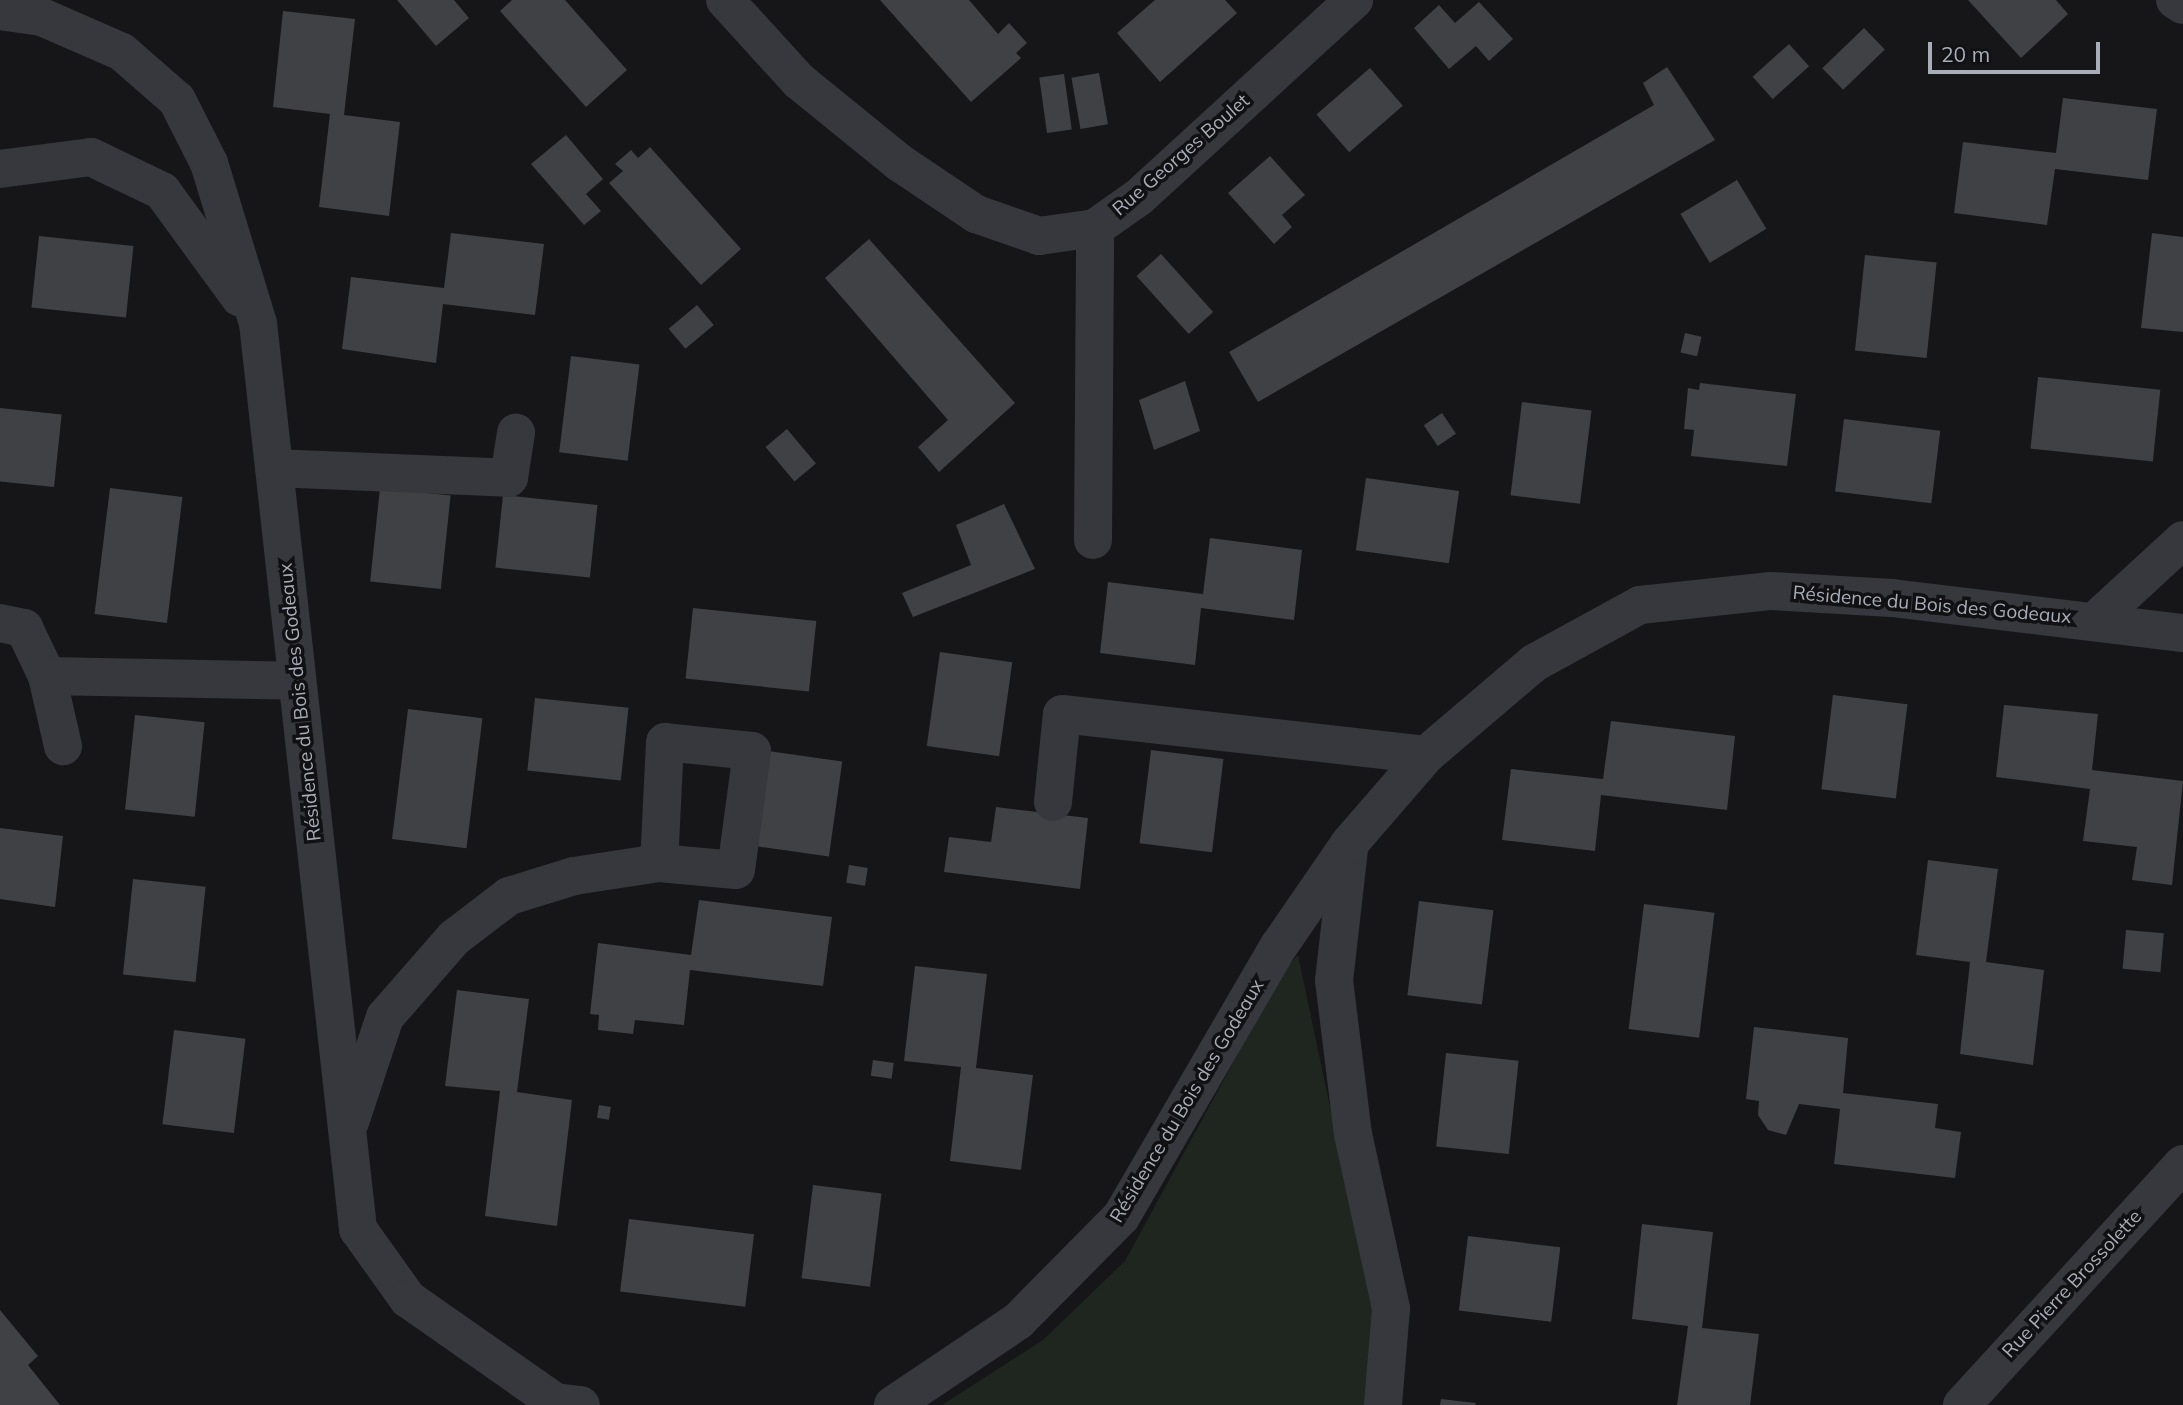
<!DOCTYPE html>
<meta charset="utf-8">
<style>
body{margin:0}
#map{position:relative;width:2183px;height:1405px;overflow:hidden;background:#161618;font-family:Mulish,sans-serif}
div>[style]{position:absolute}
.green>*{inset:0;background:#1e261f}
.building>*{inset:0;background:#404145;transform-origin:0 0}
.minor>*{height:38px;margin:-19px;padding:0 19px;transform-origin:19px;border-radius:19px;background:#37383d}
span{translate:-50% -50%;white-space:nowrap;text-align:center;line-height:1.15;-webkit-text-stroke:7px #111113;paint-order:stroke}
.street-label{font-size:19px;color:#a8adb8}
.scale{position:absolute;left:1928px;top:42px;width:172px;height:32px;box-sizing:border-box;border:4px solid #a8adb8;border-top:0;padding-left:9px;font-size:21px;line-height:24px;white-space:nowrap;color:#a8adb8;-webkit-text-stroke:5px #111113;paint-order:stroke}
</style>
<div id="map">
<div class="green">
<i style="clip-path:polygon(1298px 955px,1373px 1311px,1365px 1405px,942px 1405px,1043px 1340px,1125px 1261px,1282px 973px)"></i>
</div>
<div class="building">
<i style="clip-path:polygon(397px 0,454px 0,469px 18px,436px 46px)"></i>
<i style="clip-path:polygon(512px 0,565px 0,627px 70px,586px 107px,500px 11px)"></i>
<i style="clip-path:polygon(880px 0,969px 0,998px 34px,1009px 23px,1027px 43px,1016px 53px,1021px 58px,971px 102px)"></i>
<i style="clip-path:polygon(1155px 0,1225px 0,1237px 13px,1160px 82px,1117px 33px)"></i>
<i style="clip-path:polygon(1968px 0,2056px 0,2068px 14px,2021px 58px)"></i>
<i style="clip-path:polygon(1479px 2px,1513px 39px,1489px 61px,1476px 46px,1449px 69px,1414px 28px,1439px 5px,1455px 23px)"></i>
<i style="clip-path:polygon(283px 11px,355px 19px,344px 115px,400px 122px,389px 216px,319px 207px,330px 114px,273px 107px)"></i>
<i style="left:1864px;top:28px;width:30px;height:58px;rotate:46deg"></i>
<i style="left:1789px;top:44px;width:30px;height:49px;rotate:48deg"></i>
<i style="clip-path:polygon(1667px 67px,1715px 140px,1258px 402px,1229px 352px,1654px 105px,1643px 83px)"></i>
<i style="left:1370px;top:68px;width:50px;height:71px;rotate:49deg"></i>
<i style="left:1099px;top:73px;width:52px;height:28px;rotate:80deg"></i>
<i style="left:1064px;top:74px;width:56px;height:25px;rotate:82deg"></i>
<i style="clip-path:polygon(2063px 98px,2157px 109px,2148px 180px,2055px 169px,2047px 225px,1954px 213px,1963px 142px,2056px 153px)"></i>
<i style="clip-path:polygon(566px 135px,603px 179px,586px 194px,601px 211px,584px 225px,531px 164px)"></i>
<i style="clip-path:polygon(650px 147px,741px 249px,701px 285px,609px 183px,623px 171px,615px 164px,631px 150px,638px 158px)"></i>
<i style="clip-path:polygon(1270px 156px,1305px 195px,1282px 215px,1292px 227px,1274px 244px,1228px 193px)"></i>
<i style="left:1737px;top:180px;width:57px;height:66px;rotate:59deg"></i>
<i style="clip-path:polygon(451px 233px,544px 244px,535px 315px,443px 304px,436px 363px,342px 349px,351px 277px,444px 288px)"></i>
<i style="clip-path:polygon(2152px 233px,2183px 237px,2183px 332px,2141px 328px)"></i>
<i style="left:39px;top:236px;width:95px;height:72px;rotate:6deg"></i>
<i style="clip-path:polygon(869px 239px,1015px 403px,939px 472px,918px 447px,948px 420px,825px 278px)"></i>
<i style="left:1161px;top:254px;width:78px;height:33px;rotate:48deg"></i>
<i style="left:1865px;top:255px;width:72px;height:96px;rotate:6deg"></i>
<i style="left:697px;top:305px;width:26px;height:37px;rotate:50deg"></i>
<i style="left:1685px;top:333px;width:17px;height:20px;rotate:13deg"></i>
<i style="left:571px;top:356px;width:69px;height:97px;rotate:7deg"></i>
<i style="left:2038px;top:377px;width:123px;height:72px;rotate:6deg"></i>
<i style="clip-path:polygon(1185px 381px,1200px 431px,1154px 450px,1139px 400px)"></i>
<i style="clip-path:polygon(1700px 383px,1796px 394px,1787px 466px,1691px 456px,1694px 430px,1684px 429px,1688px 388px,1699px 390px)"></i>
<i style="left:1522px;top:402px;width:70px;height:94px;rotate:7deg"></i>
<i style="left:0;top:408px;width:62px;height:73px;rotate:6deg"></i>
<i style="left:1442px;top:413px;width:25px;height:22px;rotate:56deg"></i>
<i style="left:1844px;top:419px;width:97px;height:73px;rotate:7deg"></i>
<i style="left:787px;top:429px;width:45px;height:28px;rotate:50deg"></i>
<i style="left:1366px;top:478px;width:94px;height:73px;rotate:8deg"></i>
<i style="left:110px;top:488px;width:73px;height:127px;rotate:7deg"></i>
<i style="left:380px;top:488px;width:71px;height:94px;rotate:6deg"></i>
<i style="left:503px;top:495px;width:95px;height:73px;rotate:6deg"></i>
<i style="clip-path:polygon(1004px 504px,1035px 569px,913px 617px,902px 593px,971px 565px,956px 525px)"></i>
<i style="clip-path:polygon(1210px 538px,1302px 550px,1294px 620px,1201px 608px,1195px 665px,1100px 653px,1108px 582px,1203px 594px)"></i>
<i style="left:693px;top:608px;width:124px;height:71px;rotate:6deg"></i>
<i style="left:940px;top:652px;width:73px;height:95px;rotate:8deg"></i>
<i style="left:1833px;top:695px;width:75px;height:95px;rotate:7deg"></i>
<i style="left:535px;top:698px;width:94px;height:73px;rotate:6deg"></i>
<i style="clip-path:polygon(2004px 705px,2098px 714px,2092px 770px,2183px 781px,2172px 885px,2132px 880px,2137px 847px,2083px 841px,2090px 789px,1996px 777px)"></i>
<i style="left:408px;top:709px;width:75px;height:131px;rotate:7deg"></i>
<i style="left:135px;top:715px;width:70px;height:95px;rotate:6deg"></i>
<i style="clip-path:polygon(1611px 721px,1735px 736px,1727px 810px,1601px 795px,1595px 851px,1502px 840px,1511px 769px,1603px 779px)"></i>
<i style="left:1151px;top:750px;width:73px;height:94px;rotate:7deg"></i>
<i style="left:768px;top:751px;width:75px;height:96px;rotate:8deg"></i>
<i style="clip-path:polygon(996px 807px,1088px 818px,1080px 889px,944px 872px,949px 837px,991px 842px)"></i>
<i style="clip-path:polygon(0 828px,63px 836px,55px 907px,0 899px)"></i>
<i style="clip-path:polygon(1928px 860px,1998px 869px,1986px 962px,2044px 970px,2033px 1065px,1960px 1054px,1970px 962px,1916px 955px)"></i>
<i style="left:849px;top:865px;width:19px;height:18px;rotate:9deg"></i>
<i style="left:133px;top:879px;width:73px;height:96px;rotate:6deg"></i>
<i style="clip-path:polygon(699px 900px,832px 917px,823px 986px,690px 970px,684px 1025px,635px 1020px,633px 1034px,598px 1030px,599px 1015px,590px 1014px,598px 943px,691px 955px)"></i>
<i style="left:1419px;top:901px;width:75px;height:95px;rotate:7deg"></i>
<i style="left:1644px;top:904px;width:71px;height:126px;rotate:7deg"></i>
<i style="left:2126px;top:930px;width:38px;height:39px;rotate:5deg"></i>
<i style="clip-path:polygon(915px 966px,987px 974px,976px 1068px,1033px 1075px,1021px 1170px,950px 1161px,961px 1067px,904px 1061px)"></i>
<i style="clip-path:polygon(457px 990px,529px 999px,517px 1092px,572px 1100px,557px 1226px,485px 1216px,500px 1091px,445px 1086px)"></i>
<i style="clip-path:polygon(1754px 1027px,1848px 1038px,1843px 1093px,1938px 1104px,1935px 1128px,1961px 1132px,1955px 1178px,1834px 1164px,1840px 1109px,1799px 1104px,1786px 1135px,1768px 1130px,1758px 1115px,1759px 1101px,1746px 1099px)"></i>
<i style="left:174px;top:1030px;width:72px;height:95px;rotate:7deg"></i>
<i style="left:1446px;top:1053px;width:73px;height:94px;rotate:6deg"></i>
<i style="left:873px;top:1060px;width:21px;height:16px;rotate:8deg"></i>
<i style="left:599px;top:1105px;width:12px;height:13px;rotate:9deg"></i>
<i style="left:813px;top:1185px;width:69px;height:94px;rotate:7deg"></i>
<i style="left:629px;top:1219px;width:126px;height:73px;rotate:7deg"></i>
<i style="clip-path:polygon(1642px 1224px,1713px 1232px,1702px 1328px,1759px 1334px,1750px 1405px,1677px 1405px,1688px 1326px,1632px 1319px)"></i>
<i style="left:1468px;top:1236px;width:93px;height:75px;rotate:7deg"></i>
<i style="clip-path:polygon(0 1310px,38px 1356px,28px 1365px,60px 1405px,0 1405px)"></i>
<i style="clip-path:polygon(1441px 1399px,1476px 1403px,1475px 1405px,1440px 1405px)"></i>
</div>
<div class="minor">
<i style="left:725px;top:0;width:110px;rotate:47.6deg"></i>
<i style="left:799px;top:81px;width:130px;rotate:39.1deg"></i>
<i style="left:900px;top:163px;width:92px;rotate:33.9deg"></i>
<i style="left:976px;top:214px;width:67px;rotate:19.2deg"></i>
<i style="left:1039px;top:236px;width:57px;rotate:-8.1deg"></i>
<i style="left:1095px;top:228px;width:54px;rotate:-35.2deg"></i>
<i style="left:1139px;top:197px;width:292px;rotate:-42.5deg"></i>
<i style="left:2175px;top:0;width:9px;rotate:32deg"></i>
<i style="left:0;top:11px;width:42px;rotate:8.1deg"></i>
<i style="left:42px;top:17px;width:87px;rotate:23.6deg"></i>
<i style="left:122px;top:52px;width:73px;rotate:41.1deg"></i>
<i style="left:177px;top:100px;width:71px;rotate:63.1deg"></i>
<i style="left:209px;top:163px;width:167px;rotate:73deg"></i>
<i style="left:258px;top:323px;width:912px;rotate:83.7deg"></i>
<i style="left:358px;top:1229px;width:86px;rotate:54.5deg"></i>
<i style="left:408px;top:1299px;width:179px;rotate:35deg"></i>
<i style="left:555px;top:1402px;width:26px;rotate:7deg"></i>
<i style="left:0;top:169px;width:92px;rotate:-7.5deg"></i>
<i style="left:91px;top:157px;width:79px;rotate:25.6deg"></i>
<i style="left:162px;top:191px;width:132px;rotate:53.9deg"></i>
<i style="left:274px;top:468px;width:235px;rotate:2.4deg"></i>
<i style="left:509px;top:478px;width:46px;rotate:-81.2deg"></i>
<i style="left:1093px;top:540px;width:312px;rotate:-89.6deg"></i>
<i style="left:2096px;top:620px;width:118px;rotate:-42.6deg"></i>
<i style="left:0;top:623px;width:25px;rotate:12deg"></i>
<i style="left:24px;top:628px;width:53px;rotate:64.4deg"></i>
<i style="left:47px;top:676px;width:250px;rotate:1.1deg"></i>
<i style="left:47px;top:676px;width:72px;rotate:77.1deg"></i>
<i style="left:1053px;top:802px;width:88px;rotate:-84.2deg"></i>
<i style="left:1062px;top:714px;width:366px;rotate:6.4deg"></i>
<i style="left:1349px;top:849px;width:132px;rotate:96.5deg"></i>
<i style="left:1334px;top:980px;width:155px;rotate:83deg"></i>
<i style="left:1353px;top:1134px;width:179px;rotate:77.7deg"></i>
<i style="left:1391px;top:1309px;width:96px;rotate:94.8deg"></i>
<i style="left:350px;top:1122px;width:111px;rotate:-71.6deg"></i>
<i style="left:385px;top:1017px;width:105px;rotate:-48.9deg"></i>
<i style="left:454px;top:938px;width:69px;rotate:-37.4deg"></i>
<i style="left:509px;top:896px;width:68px;rotate:-17.1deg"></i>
<i style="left:574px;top:876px;width:86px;rotate:-8.7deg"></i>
<i style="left:659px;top:863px;width:77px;rotate:5.2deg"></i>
<i style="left:736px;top:870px;width:120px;rotate:-82.3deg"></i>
<i style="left:752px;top:751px;width:87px;rotate:-174.1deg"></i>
<i style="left:665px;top:742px;width:121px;rotate:92.8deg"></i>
<i style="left:893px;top:1405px;width:151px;rotate:-33.9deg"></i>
<i style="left:1018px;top:1321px;width:146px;rotate:-45.3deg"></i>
<i style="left:1121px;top:1217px;width:314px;rotate:-59.8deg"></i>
<i style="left:1279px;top:946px;width:124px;rotate:-55.5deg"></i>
<i style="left:1349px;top:844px;width:118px;rotate:-49.1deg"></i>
<i style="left:1426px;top:755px;width:142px;rotate:-40.4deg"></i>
<i style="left:1534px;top:663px;width:121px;rotate:-28.7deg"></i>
<i style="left:1640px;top:605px;width:132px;rotate:-6.1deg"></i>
<i style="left:1771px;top:591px;width:121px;rotate:3.3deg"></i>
<i style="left:1892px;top:598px;width:293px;rotate:6.9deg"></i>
<i style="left:1962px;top:1405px;width:327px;rotate:-47.5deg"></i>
</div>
<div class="street-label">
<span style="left:1181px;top:155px;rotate:-41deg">Rue Georges Boulet</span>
<span style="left:1932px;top:605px;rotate:5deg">Résidence du Bois des Godeaux</span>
<span style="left:300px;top:702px;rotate:-96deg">Résidence du Bois des Godeaux</span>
<span style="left:1187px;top:1101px;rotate:-59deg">Résidence du Bois des Godeaux</span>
<span style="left:2072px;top:1284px;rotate:-47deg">Rue Pierre Brossolette</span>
</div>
<div class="scale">20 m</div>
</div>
